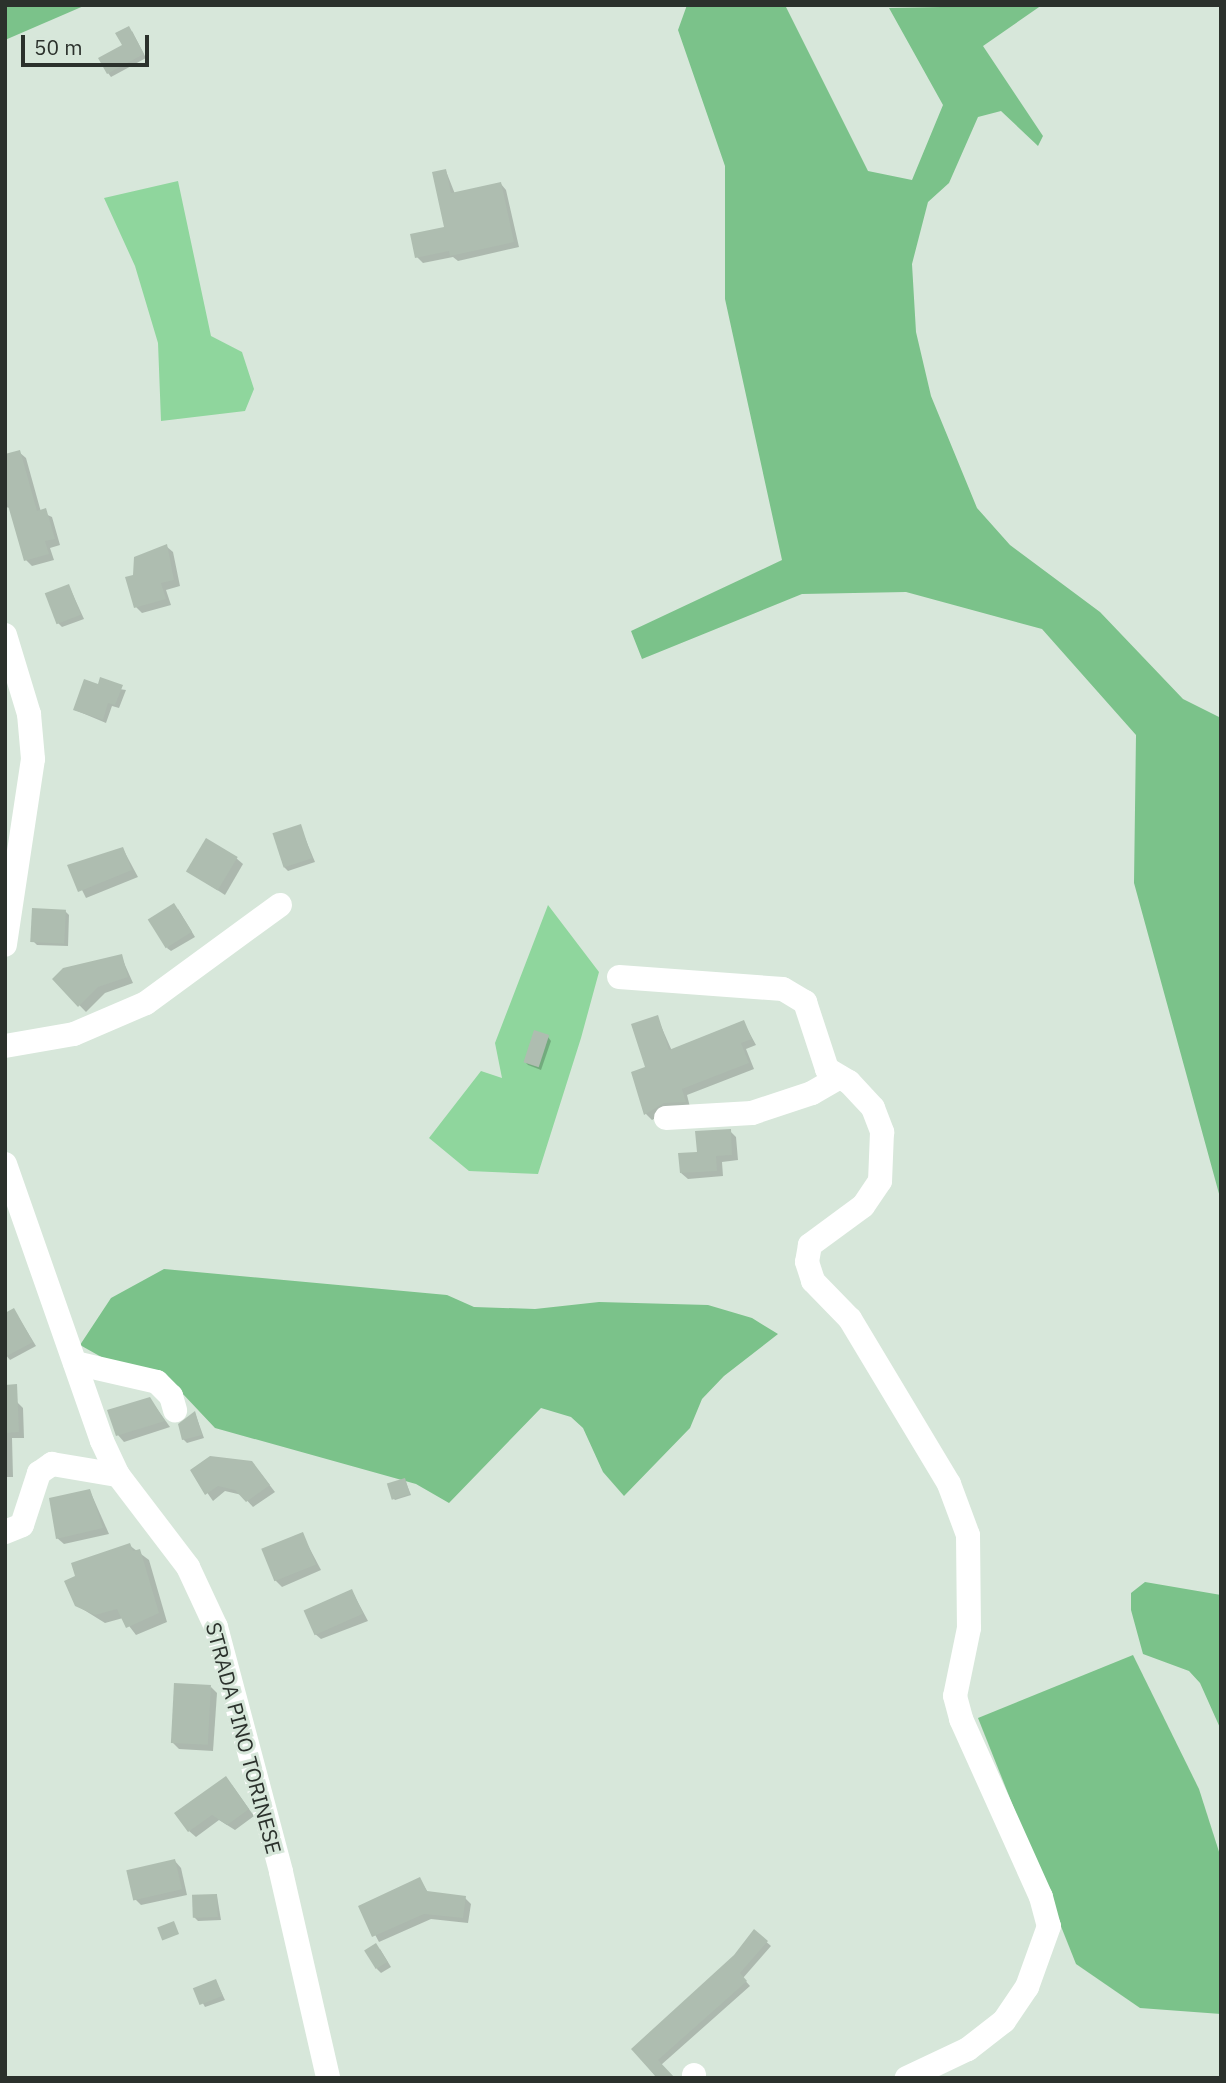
<!DOCTYPE html>
<style>
body{margin:0}
#map{position:relative;width:1226px;height:2083px;overflow:hidden;background:#d7e7da;font-family:"IBM Plex Sans",sans-serif}
div>[style]{position:absolute}
.green>*{inset:0;background:#8fd69d}
.forest>*{inset:0;background:#7bc28a}
.shadow>*{inset:0;background:#0003}
.building>*{inset:0;background:#aebdb0;transform-origin:0 0}
.minor>*{height:24px;margin:-12px;padding:0 12px;transform-origin:12px;border-radius:12px;background:#fff}
span{translate:-50% -50%;white-space:nowrap;text-align:center;line-height:1.15;-webkit-text-stroke:6px #d7e7da;paint-order:stroke}
.street-label{font-size:21px;color:#2b312c}
.frame{position:absolute;inset:0;border:7px solid #2b312c;pointer-events:none}
.scale{position:absolute;left:21px;top:35px;width:128px;height:32px;box-sizing:border-box;border:4px solid #2b312c;border-top:0;padding-left:9px;font-size:21px;line-height:24px;white-space:nowrap;color:#2b312c;-webkit-text-stroke:5px #d7e7da;paint-order:stroke}
</style>
<div id="map">
<div class="green">
<i style="clip-path:polygon(178px 181px,211px 336px,242px 352px,254px 389px,245px 411px,161px 421px,158px 343px,135px 266px,104px 198px)"></i>
<i style="clip-path:polygon(548px 905px,599px 972px,581px 1038px,538px 1174px,469px 1171px,429px 1138px,481px 1071px,502px 1078px,495px 1043px)"></i>
</div>
<div class="forest">
<i style="clip-path:polygon(5px 5px,86px 5px,5px 40px)"></i>
<i style="clip-path:polygon(687px 5px,785px 5px,868px 171px,912px 180px,943px 105px,889px 8px,1042px 5px,983px 46px,1043px 136px,1038px 146px,1001px 111px,978px 117px,949px 183px,928px 202px,912px 264px,916px 332px,931px 396px,977px 508px,1010px 545px,1100px 612px,1183px 699px,1221px 718px,1221px 1201px,1134px 883px,1136px 735px,1042px 629px,906px 592px,802px 594px,642px 659px,631px 631px,782px 560px,725px 299px,725px 166px,678px 30px)"></i>
<i style="clip-path:polygon(164px 1269px,447px 1295px,474px 1307px,535px 1309px,599px 1302px,708px 1305px,752px 1318px,778px 1334px,724px 1376px,702px 1399px,690px 1428px,624px 1496px,603px 1472px,583px 1428px,571px 1417px,541px 1408px,449px 1503px,416px 1484px,215px 1428px,166px 1376px,112px 1363px,80px 1345px,111px 1298px)"></i>
<i style="clip-path:polygon(1145px 1582px,1221px 1595px,1221px 1730px,1200px 1683px,1189px 1671px,1143px 1654px,1131px 1610px,1131px 1593px)"></i>
<i style="clip-path:polygon(1133px 1655px,1199px 1789px,1221px 1858px,1221px 2014px,1140px 2008px,1076px 1964px,978px 1718px)"></i>
</div>
<div class="shadow">
<i style="clip-path:polygon(132px 31px,146px 58px,111px 77px,108px 73px)"></i>
<i style="clip-path:polygon(446px 171px,455px 194px,501px 184px,506px 190px,519px 247px,458px 261px,453px 257px,423px 263px,417px 257px,446px 229px)"></i>
<i style="clip-path:polygon(19px 452px,26px 458px,41px 512px,52px 517px,60px 545px,50px 548px,54px 560px,32px 566px,26px 560px,11px 508px,5px 507px,5px 456px)"></i>
<i style="clip-path:polygon(166px 546px,173px 552px,180px 586px,166px 590px,171px 605px,142px 613px,136px 607px,135px 576px)"></i>
<i style="clip-path:polygon(69px 586px,84px 619px,62px 627px,58px 623px)"></i>
<i style="clip-path:polygon(99px 686px,126px 690px,119px 708px,112px 706px,106px 723px,75px 710px)"></i>
<i style="clip-path:polygon(300px 826px,315px 862px,288px 871px,284px 867px)"></i>
<i style="clip-path:polygon(123px 849px,138px 877px,86px 898px,70px 866px)"></i>
<i style="clip-path:polygon(236px 858px,243px 864px,225px 895px,188px 871px)"></i>
<i style="clip-path:polygon(178px 909px,195px 937px,171px 951px,167px 948px)"></i>
<i style="clip-path:polygon(65px 911px,69px 915px,68px 946px,37px 945px,33px 941px)"></i>
<i style="clip-path:polygon(121px 956px,133px 983px,105px 993px,86px 1012px,54px 979px)"></i>
<i style="clip-path:polygon(657px 1017px,672px 1051px,744px 1023px,756px 1045px,746px 1049px,754px 1069px,687px 1095px,690px 1107px,671px 1109px,652px 1120px,646px 1114px,647px 1068px)"></i>
<i style="clip-path:polygon(548px 1037px,551px 1041px,541px 1070px,528px 1065px,524px 1061px)"></i>
<i style="clip-path:polygon(730px 1131px,736px 1137px,738px 1160px,722px 1162px,723px 1176px,688px 1179px,681px 1173px)"></i>
<i style="clip-path:polygon(14px 1310px,36px 1346px,10px 1360px,5px 1354px)"></i>
<i style="clip-path:polygon(150px 1399px,170px 1427px,124px 1442px,118px 1435px)"></i>
<i style="clip-path:polygon(5px 1402px,17px 1402px,23px 1408px,24px 1438px,12px 1438px,13px 1477px,5px 1477px)"></i>
<i style="clip-path:polygon(195px 1413px,204px 1438px,187px 1443px,183px 1439px)"></i>
<i style="clip-path:polygon(258px 1470px,275px 1492px,253px 1507px,242px 1495px,225px 1491px,213px 1501px,192px 1471px)"></i>
<i style="clip-path:polygon(405px 1480px,411px 1495px,395px 1500px,393px 1498px)"></i>
<i style="clip-path:polygon(90px 1491px,109px 1534px,64px 1544px,57px 1538px)"></i>
<i style="clip-path:polygon(302px 1534px,321px 1570px,282px 1587px,275px 1580px)"></i>
<i style="clip-path:polygon(129px 1545px,149px 1560px,167px 1622px,136px 1635px,123px 1618px,105px 1623px,76px 1605px)"></i>
<i style="clip-path:polygon(352px 1591px,368px 1621px,321px 1639px,314px 1633px)"></i>
<i style="clip-path:polygon(211px 1687px,217px 1693px,213px 1751px,179px 1749px,172px 1742px)"></i>
<i style="clip-path:polygon(232px 1785px,254px 1816px,235px 1830px,219px 1820px,196px 1837px,189px 1831px)"></i>
<i style="clip-path:polygon(175px 1861px,181px 1868px,187px 1895px,141px 1905px,135px 1899px)"></i>
<i style="clip-path:polygon(420px 1880px,429px 1894px,465px 1898px,471px 1904px,468px 1923px,431px 1919px,379px 1942px,360px 1907px)"></i>
<i style="clip-path:polygon(217px 1896px,221px 1920px,198px 1921px,194px 1917px)"></i>
<i style="clip-path:polygon(754px 1931px,771px 1946px,743px 1978px,750px 1986px,661px 2065px,672px 2078px,657px 2078px,633px 2049px,735px 1956px)"></i>
<i style="clip-path:polygon(380px 1949px,391px 1967px,381px 1973px,377px 1969px)"></i>
<i style="clip-path:polygon(216px 1981px,225px 2000px,205px 2007px,195px 1989px)"></i>
</div>
<div class="building">
<i style="clip-path:polygon(129px 26px,144px 54px,107px 74px,98px 58px,122px 45px,115px 33px)"></i>
<i style="clip-path:polygon(446px 169px,451px 193px,501px 182px,514px 242px,450px 256px,449px 251px,415px 258px,410px 234px,444px 227px,432px 172px)"></i>
<i style="clip-path:polygon(20px 450px,37px 511px,46px 508px,55px 539px,45px 541px,49px 554px,24px 561px,5px 495px,5px 454px)"></i>
<i style="clip-path:polygon(167px 544px,174px 580px,161px 583px,166px 599px,134px 608px,125px 577px,133px 575px,134px 557px)"></i>
<i style="left:69px;top:584px;width:33px;height:26px;rotate:69deg"></i>
<i style="clip-path:polygon(100px 677px,123px 685px,115px 705px,108px 703px,103px 720px,73px 710px,84px 679px,98px 684px)"></i>
<i style="left:301px;top:824px;width:36px;height:30px;rotate:72deg"></i>
<i style="left:206px;top:838px;width:37px;height:39px;rotate:31deg"></i>
<i style="clip-path:polygon(123px 847px,132px 870px,78px 892px,67px 865px)"></i>
<i style="left:174px;top:903px;width:34px;height:31px;rotate:58deg"></i>
<i style="left:32px;top:908px;width:34px;height:34px;rotate:3deg"></i>
<i style="clip-path:polygon(122px 954px,128px 977px,98px 987px,78px 1007px,52px 979px,63px 968px)"></i>
<i style="clip-path:polygon(658px 1015px,669px 1050px,744px 1020px,752px 1039px,741px 1043px,749px 1063px,682px 1089px,686px 1102px,664px 1103px,644px 1115px,631px 1072px,645px 1067px,631px 1024px)"></i>
<i style="left:534px;top:1030px;width:16px;height:34px;rotate:18deg"></i>
<i style="clip-path:polygon(731px 1129px,732px 1155px,716px 1156px,717px 1171px,680px 1173px,678px 1153px,697px 1152px,695px 1131px)"></i>
<i style="clip-path:polygon(14px 1308px,33px 1342px,5px 1357px,5px 1313px)"></i>
<i style="clip-path:polygon(17px 1384px,19px 1432px,5px 1433px,5px 1385px)"></i>
<i style="clip-path:polygon(150px 1397px,165px 1421px,116px 1436px,107px 1410px)"></i>
<i style="clip-path:polygon(195px 1411px,202px 1435px,182px 1440px,178px 1424px)"></i>
<i style="clip-path:polygon(210px 1456px,252px 1461px,270px 1485px,246px 1502px,235px 1490px,218px 1486px,205px 1495px,190px 1470px)"></i>
<i style="left:405px;top:1478px;width:17px;height:19px;rotate:73deg"></i>
<i style="clip-path:polygon(90px 1489px,103px 1528px,56px 1539px,49px 1498px)"></i>
<i style="left:303px;top:1532px;width:35px;height:45px;rotate:68deg"></i>
<i style="clip-path:polygon(130px 1543px,133px 1551px,140px 1549px,159px 1613px,126px 1628px,117px 1609px,95px 1615px,75px 1606px,64px 1581px,75px 1576px,71px 1563px)"></i>
<i style="left:352px;top:1589px;width:27px;height:53px;rotate:66deg"></i>
<i style="left:174px;top:1683px;width:37px;height:60px;rotate:3deg"></i>
<i style="clip-path:polygon(226px 1776px,249px 1809px,227px 1825px,212px 1815px,188px 1832px,174px 1813px)"></i>
<i style="left:175px;top:1859px;width:31px;height:50px;rotate:77deg"></i>
<i style="clip-path:polygon(420px 1877px,427px 1891px,466px 1896px,463px 1918px,424px 1914px,372px 1937px,358px 1906px)"></i>
<i style="left:217px;top:1894px;width:23px;height:25px;rotate:88deg"></i>
<i style="left:174px;top:1921px;width:14px;height:18px;rotate:69deg"></i>
<i style="clip-path:polygon(754px 1929px,768px 1941px,740px 1973px,747px 1981px,658px 2060px,675px 2078px,657px 2078px,631px 2049px,734px 1955px)"></i>
<i style="left:376px;top:1943px;width:22px;height:14px;rotate:58deg"></i>
<i style="left:216px;top:1979px;width:18px;height:25px;rotate:68deg"></i>
</div>
<div class="minor">
<i style="left:5px;top:635px;width:83px;rotate:73.1deg"></i>
<i style="left:29px;top:714px;width:45px;rotate:84.9deg"></i>
<i style="left:33px;top:759px;width:188px;rotate:98.6deg"></i>
<i style="left:619px;top:977px;width:164px;rotate:4.2deg"></i>
<i style="left:783px;top:989px;width:26px;rotate:31deg"></i>
<i style="left:805px;top:1002px;width:71px;rotate:71.8deg"></i>
<i style="left:827px;top:1069px;width:26px;rotate:31deg"></i>
<i style="left:849px;top:1082px;width:35px;rotate:47deg"></i>
<i style="left:873px;top:1108px;width:26px;rotate:69deg"></i>
<i style="left:882px;top:1132px;width:49px;rotate:92.3deg"></i>
<i style="left:880px;top:1181px;width:30px;rotate:124deg"></i>
<i style="left:863px;top:1206px;width:66px;rotate:143.7deg"></i>
<i style="left:810px;top:1245px;width:17px;rotate:100deg"></i>
<i style="left:807px;top:1262px;width:20px;rotate:72deg"></i>
<i style="left:813px;top:1281px;width:53px;rotate:45.8deg"></i>
<i style="left:850px;top:1319px;width:192px;rotate:59deg"></i>
<i style="left:949px;top:1484px;width:54px;rotate:69.6deg"></i>
<i style="left:968px;top:1535px;width:93px;rotate:89.4deg"></i>
<i style="left:969px;top:1628px;width:69px;rotate:101.6deg"></i>
<i style="left:955px;top:1696px;width:24px;rotate:75deg"></i>
<i style="left:961px;top:1719px;width:195px;rotate:65.8deg"></i>
<i style="left:1041px;top:1897px;width:30px;rotate:75deg"></i>
<i style="left:1049px;top:1926px;width:65px;rotate:109.8deg"></i>
<i style="left:1027px;top:1987px;width:41px;rotate:124.1deg"></i>
<i style="left:1004px;top:2021px;width:46px;rotate:142.1deg"></i>
<i style="left:968px;top:2049px;width:68px;rotate:154.6deg"></i>
<i style="left:5px;top:1046px;width:70px;rotate:-9.9deg"></i>
<i style="left:74px;top:1034px;width:78px;rotate:-23.3deg"></i>
<i style="left:146px;top:1003px;width:166px;rotate:-36.2deg"></i>
<i style="left:666px;top:1118px;width:86px;rotate:-3.3deg"></i>
<i style="left:752px;top:1113px;width:63px;rotate:-18.4deg"></i>
<i style="left:812px;top:1093px;width:32px;rotate:-30deg"></i>
<i style="left:5px;top:1164px;width:293px;rotate:70.7deg"></i>
<i style="left:102px;top:1441px;width:38px;rotate:65deg"></i>
<i style="left:118px;top:1475px;width:116px;rotate:52.7deg"></i>
<i style="left:188px;top:1567px;width:66px;rotate:65deg"></i>
<i style="left:216px;top:1627px;width:253px;rotate:75.1deg"></i>
<i style="left:281px;top:1872px;width:211px;rotate:77.1deg"></i>
<i style="left:75px;top:1363px;width:84px;rotate:13deg"></i>
<i style="left:157px;top:1382px;width:20px;rotate:45deg"></i>
<i style="left:171px;top:1396px;width:15px;rotate:74deg"></i>
<i style="left:5px;top:1532px;width:18px;rotate:-22deg"></i>
<i style="left:22px;top:1525px;width:55px;rotate:-71.9deg"></i>
<i style="left:39px;top:1473px;width:16px;rotate:-35deg"></i>
<i style="left:52px;top:1464px;width:67px;rotate:9.5deg"></i>
<i style="left:694px;top:2075px;width:3px;rotate:90deg"></i>
</div>
<div class="street-label">
<span style="left:244px;top:1738px;rotate:75deg">STRADA PINO TORINESE</span>
</div>
<div class="frame"></div>
<div class="scale">50 m</div>
</div>
